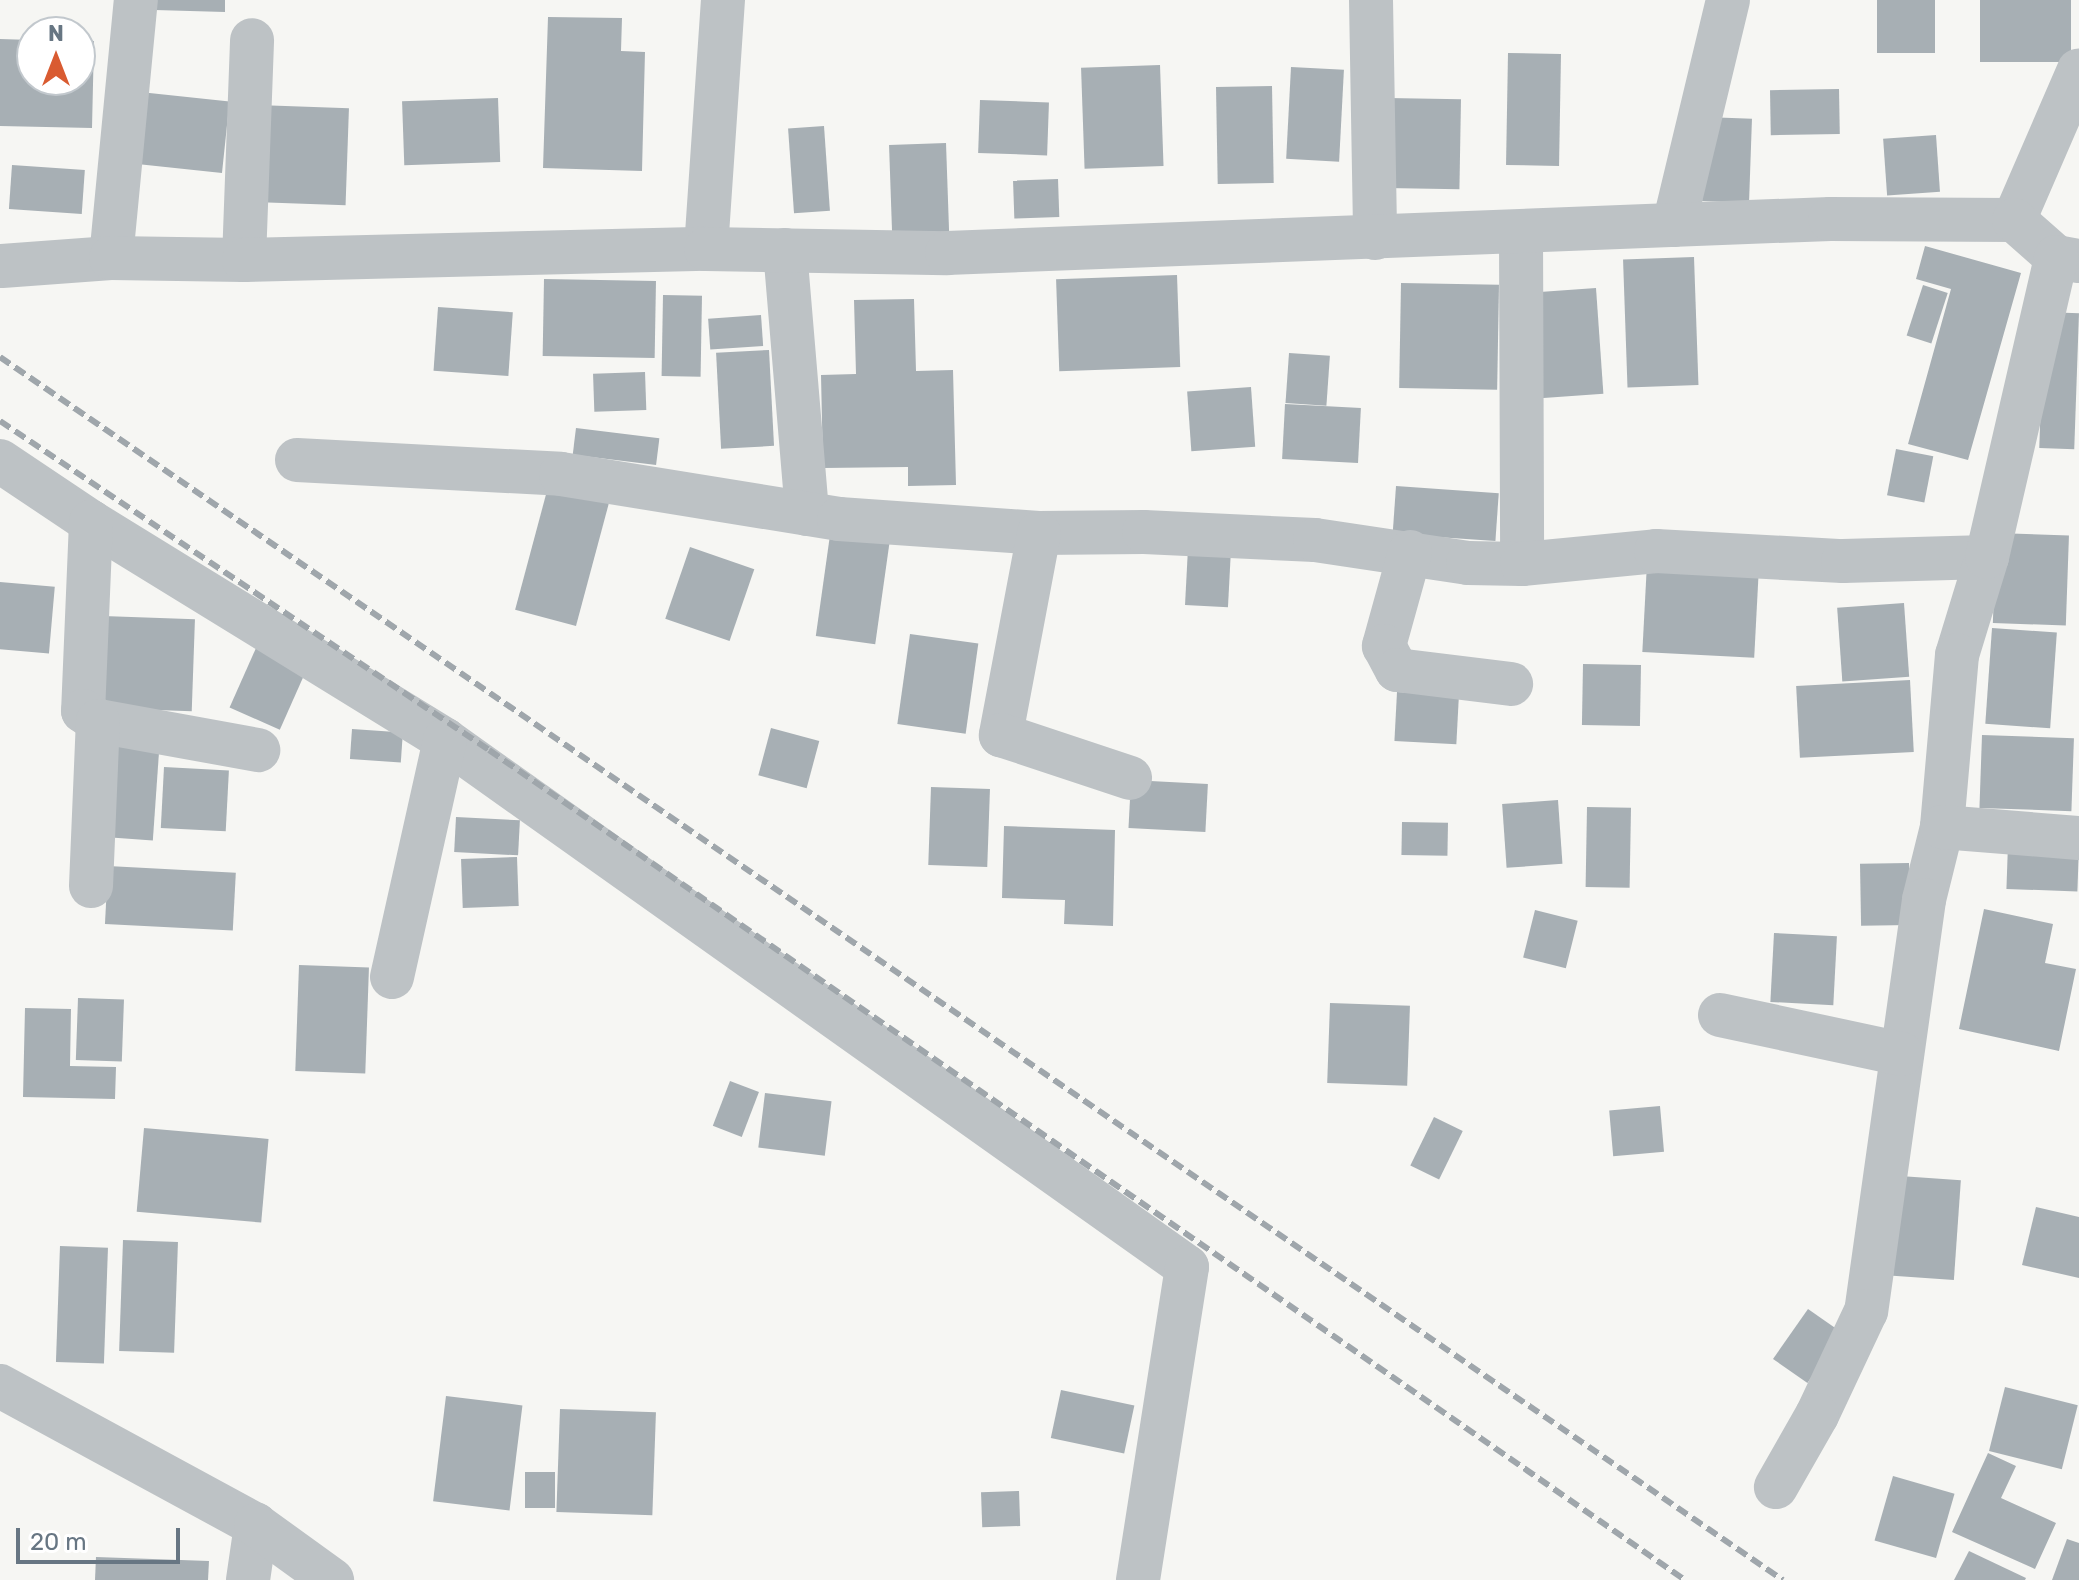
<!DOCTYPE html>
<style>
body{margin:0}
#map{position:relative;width:2079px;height:1580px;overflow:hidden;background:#f6f6f3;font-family:Rubik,sans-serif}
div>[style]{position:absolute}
.building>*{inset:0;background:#a7afb4;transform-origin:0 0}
.minor>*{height:44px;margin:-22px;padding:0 22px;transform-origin:22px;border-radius:22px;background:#bdc2c5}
.tertiary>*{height:44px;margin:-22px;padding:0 22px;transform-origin:22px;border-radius:22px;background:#bdc2c5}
.rail>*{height:6px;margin-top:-3px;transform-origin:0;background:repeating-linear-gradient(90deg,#9fa6ab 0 12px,transparent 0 18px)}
span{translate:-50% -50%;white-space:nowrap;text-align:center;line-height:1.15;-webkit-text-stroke:8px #fff;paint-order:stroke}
.north{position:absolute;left:16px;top:16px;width:80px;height:80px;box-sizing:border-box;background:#fff;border:2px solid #c2c8cd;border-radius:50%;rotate:0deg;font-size:22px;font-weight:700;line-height:32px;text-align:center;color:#677683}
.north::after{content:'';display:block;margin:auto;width:28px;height:36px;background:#d95b31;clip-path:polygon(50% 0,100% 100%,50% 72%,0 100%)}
.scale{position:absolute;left:16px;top:1528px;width:164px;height:36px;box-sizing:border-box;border:4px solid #677683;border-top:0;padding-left:10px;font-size:24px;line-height:28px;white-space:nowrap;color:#677683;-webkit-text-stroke:6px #fff;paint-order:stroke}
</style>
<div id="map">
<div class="building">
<i style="clip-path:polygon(155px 0,225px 0,225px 12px,155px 10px)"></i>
<i style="left:1877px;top:0;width:58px;height:53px"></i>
<i style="left:1980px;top:0;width:91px;height:62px"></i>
<i style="clip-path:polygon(548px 17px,622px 18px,621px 51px,645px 52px,642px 171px,543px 168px)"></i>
<i style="clip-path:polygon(0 39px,32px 40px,32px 80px,80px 80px,80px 41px,94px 41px,92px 128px,0 126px)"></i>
<i style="left:1508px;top:53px;width:53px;height:112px;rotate:1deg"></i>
<i style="left:1160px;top:65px;width:101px;height:79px;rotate:88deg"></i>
<i style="left:1291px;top:67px;width:53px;height:92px;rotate:3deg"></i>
<i style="left:1272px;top:86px;width:97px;height:56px;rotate:89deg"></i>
<i style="left:1839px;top:89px;width:45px;height:69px;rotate:89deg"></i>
<i style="left:140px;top:92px;width:90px;height:72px;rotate:6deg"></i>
<i style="left:498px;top:98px;width:64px;height:96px;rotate:88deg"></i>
<i style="left:1388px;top:98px;width:73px;height:90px;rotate:1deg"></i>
<i style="left:980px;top:100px;width:69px;height:53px;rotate:2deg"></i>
<i style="left:257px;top:105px;width:92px;height:97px;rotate:2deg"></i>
<i style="left:1705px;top:117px;width:47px;height:84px;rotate:2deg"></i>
<i style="left:824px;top:126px;width:85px;height:36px;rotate:86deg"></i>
<i style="left:1936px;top:135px;width:57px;height:53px;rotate:86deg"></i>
<i style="left:946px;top:143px;width:97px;height:57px;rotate:88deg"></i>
<i style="left:12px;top:165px;width:73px;height:44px;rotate:4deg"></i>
<i style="left:1058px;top:179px;width:38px;height:45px;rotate:88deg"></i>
<i style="clip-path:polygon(1925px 246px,2021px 273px,1968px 460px,1908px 444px,1951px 289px,1916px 279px)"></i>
<i style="left:1694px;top:257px;width:128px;height:71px;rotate:88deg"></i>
<i style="left:1177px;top:275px;width:92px;height:121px;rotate:88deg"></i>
<i style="left:544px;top:279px;width:112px;height:77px;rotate:1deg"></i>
<i style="left:1401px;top:283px;width:98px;height:105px;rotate:1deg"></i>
<i style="left:1923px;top:285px;width:26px;height:53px;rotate:18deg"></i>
<i style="left:1596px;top:288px;width:106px;height:67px;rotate:86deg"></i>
<i style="left:663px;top:295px;width:39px;height:81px;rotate:1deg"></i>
<i style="clip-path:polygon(914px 299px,916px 371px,953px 370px,956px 485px,908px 486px,908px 467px,823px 468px,821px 375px,856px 374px,854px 300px)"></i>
<i style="left:438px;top:307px;width:75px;height:64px;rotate:4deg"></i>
<i style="left:2044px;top:312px;width:35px;height:136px;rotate:2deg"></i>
<i style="left:761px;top:315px;width:31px;height:53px;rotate:86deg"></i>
<i style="left:769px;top:350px;width:96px;height:53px;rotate:87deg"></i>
<i style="left:1289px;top:353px;width:41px;height:50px;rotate:4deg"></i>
<i style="left:645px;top:372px;width:38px;height:52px;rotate:88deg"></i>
<i style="left:1251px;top:387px;width:60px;height:64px;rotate:86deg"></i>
<i style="left:1285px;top:404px;width:76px;height:55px;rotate:3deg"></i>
<i style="left:576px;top:428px;width:84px;height:27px;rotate:7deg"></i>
<i style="left:1896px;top:449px;width:38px;height:47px;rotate:11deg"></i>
<i style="left:1396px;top:486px;width:103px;height:48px;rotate:4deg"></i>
<i style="left:548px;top:487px;width:63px;height:127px;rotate:15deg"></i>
<i style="left:1996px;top:533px;width:73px;height:90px;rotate:2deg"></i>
<i style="left:830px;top:535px;width:60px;height:102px;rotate:8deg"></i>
<i style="left:690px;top:547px;width:68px;height:76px;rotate:19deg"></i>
<i style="left:1188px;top:548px;width:43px;height:57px;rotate:3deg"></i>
<i style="left:1647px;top:563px;width:112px;height:89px;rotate:3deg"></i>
<i style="left:0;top:582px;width:55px;height:67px;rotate:5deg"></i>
<i style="left:1904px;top:603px;width:74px;height:67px;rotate:86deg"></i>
<i style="left:103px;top:616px;width:92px;height:92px;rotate:2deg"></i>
<i style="left:1992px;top:628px;width:65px;height:96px;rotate:4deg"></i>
<i style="left:910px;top:634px;width:69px;height:91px;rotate:8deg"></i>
<i style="left:256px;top:648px;width:55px;height:65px;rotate:24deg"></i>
<i style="left:1583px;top:664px;width:58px;height:61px;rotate:1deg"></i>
<i style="left:1910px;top:680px;width:72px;height:114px;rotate:87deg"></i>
<i style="left:1397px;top:692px;width:62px;height:49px;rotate:3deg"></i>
<i style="left:771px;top:728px;width:50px;height:49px;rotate:15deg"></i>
<i style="left:352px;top:729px;width:51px;height:30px;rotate:4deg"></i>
<i style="left:1982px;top:735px;width:92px;height:73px;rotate:2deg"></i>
<i style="left:108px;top:736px;width:52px;height:101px;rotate:4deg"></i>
<i style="left:164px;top:767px;width:65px;height:61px;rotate:3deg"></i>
<i style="left:1131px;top:780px;width:77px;height:48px;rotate:3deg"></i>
<i style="left:931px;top:787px;width:59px;height:78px;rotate:2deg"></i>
<i style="left:1558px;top:800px;width:64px;height:56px;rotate:86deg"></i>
<i style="left:1587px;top:807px;width:44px;height:80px;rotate:1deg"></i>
<i style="left:456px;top:817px;width:64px;height:35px;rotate:3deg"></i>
<i style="left:1402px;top:822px;width:46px;height:33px;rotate:1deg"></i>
<i style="clip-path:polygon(1004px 826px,1115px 830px,1113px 926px,1064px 924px,1065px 900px,1002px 898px)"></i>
<i style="left:2008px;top:844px;width:71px;height:45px;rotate:2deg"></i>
<i style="left:517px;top:857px;width:49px;height:56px;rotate:88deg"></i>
<i style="left:1909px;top:863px;width:62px;height:49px;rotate:89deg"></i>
<i style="left:108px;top:866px;width:128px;height:58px;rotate:3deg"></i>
<i style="clip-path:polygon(1984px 909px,2053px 924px,2045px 963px,2076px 969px,2059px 1051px,1959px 1029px)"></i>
<i style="left:1535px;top:910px;width:44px;height:49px;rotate:14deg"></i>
<i style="left:1774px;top:933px;width:63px;height:69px;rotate:3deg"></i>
<i style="left:299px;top:965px;width:70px;height:106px;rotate:2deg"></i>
<i style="left:78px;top:998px;width:46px;height:62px;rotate:2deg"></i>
<i style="left:1330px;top:1003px;width:80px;height:80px;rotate:2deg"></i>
<i style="clip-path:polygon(25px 1008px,71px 1009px,70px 1066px,116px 1067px,115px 1099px,23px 1097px)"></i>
<i style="left:730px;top:1081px;width:31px;height:48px;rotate:21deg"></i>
<i style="left:765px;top:1093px;width:67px;height:55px;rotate:7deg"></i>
<i style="left:1660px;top:1106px;width:46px;height:51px;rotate:85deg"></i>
<i style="left:1434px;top:1117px;width:32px;height:54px;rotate:26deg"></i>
<i style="left:144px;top:1128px;width:125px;height:84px;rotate:5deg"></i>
<i style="left:1900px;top:1176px;width:61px;height:100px;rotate:4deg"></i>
<i style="clip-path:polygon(2036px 1207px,2079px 1217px,2079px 1278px,2022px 1265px)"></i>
<i style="left:123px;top:1240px;width:55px;height:111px;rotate:2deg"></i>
<i style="left:60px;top:1246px;width:48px;height:116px;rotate:2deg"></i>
<i style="left:1808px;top:1309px;width:42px;height:61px;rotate:35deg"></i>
<i style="left:2005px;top:1387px;width:75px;height:66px;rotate:14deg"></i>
<i style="left:1061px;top:1390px;width:75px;height:49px;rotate:12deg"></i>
<i style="left:446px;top:1396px;width:77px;height:106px;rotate:7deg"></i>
<i style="left:560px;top:1409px;width:96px;height:103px;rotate:2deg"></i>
<i style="clip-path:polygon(1988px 1453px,2016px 1466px,2001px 1498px,2056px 1523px,2035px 1569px,1952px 1532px)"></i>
<i style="left:525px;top:1472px;width:30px;height:36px"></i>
<i style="left:1893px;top:1476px;width:64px;height:67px;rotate:16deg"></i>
<i style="left:1019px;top:1491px;width:35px;height:38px;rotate:88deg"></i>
<i style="clip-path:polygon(2067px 1539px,2079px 1543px,2079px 1580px,2052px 1580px)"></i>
<i style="clip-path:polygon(1969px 1551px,2026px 1578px,2025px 1580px,1954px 1580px)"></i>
<i style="clip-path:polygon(96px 1557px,209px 1561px,208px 1580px,95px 1580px)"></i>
</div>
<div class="minor">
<i style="left:1371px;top:0;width:238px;rotate:89deg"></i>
<i style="left:2014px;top:220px;width:163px;rotate:-66.6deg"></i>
<i style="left:1674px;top:225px;width:231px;rotate:-76.5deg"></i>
<i style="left:1521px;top:233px;width:331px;rotate:89.8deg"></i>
<i style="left:706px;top:249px;width:250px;rotate:-86.1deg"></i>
<i style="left:785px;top:250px;width:265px;rotate:85.2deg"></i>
<i style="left:111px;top:258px;width:259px;rotate:-84.5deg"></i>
<i style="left:244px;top:260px;width:220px;rotate:-87.9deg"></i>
<i style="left:2px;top:266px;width:109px;rotate:-4.2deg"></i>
<i style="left:111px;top:258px;width:133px;rotate:0.9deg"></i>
<i style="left:244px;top:260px;width:462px;rotate:-1.4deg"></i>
<i style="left:706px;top:249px;width:241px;rotate:1deg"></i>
<i style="left:947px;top:253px;width:884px;rotate:-2.21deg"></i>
<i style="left:1830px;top:219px;width:184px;rotate:0.3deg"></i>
<i style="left:2014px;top:220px;width:56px;rotate:41.4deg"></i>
<i style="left:2056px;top:257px;width:23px;rotate:10deg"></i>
<i style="left:297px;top:460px;width:264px;rotate:3deg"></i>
<i style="left:561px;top:474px;width:282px;rotate:9.2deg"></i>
<i style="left:839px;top:519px;width:200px;rotate:4deg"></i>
<i style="left:1039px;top:533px;width:105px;rotate:-0.5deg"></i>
<i style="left:1144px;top:532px;width:171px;rotate:2.7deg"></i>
<i style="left:1315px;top:540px;width:155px;rotate:8.5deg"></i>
<i style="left:1468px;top:563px;width:54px;rotate:1.1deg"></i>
<i style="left:1522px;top:564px;width:135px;rotate:-5.5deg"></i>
<i style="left:1656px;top:551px;width:187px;rotate:3.1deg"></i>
<i style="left:1843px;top:561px;width:144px;rotate:-1.6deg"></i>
<i style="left:1987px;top:557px;width:102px;rotate:107deg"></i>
<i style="left:1957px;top:655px;width:173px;rotate:95deg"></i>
<i style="left:1942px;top:827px;width:75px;rotate:103.9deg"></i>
<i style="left:1924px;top:900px;width:415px;rotate:98deg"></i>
<i style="left:1866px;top:1311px;width:115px;rotate:115.2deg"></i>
<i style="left:1817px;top:1415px;width:83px;rotate:119.7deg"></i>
<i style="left:0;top:461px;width:110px;rotate:33.8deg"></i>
<i style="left:91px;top:522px;width:416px;rotate:31.6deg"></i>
<i style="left:445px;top:740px;width:910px;rotate:35.38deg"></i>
<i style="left:1187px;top:1267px;width:317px;rotate:98.9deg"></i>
<i style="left:91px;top:522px;width:189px;rotate:92.4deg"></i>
<i style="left:83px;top:711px;width:18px;rotate:34deg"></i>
<i style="left:98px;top:721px;width:163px;rotate:10.3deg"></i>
<i style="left:1039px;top:533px;width:206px;rotate:100.7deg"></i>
<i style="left:1001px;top:735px;width:136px;rotate:18.4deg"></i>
<i style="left:1410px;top:552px;width:98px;rotate:105.5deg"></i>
<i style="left:1384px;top:646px;width:27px;rotate:62deg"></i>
<i style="left:1397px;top:670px;width:115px;rotate:7deg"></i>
<i style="left:1987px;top:557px;width:308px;rotate:-77deg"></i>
<i style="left:1942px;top:827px;width:137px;rotate:4.6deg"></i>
<i style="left:91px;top:886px;width:165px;rotate:-87.6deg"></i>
<i style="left:392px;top:977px;width:243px;rotate:-77.4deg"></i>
<i style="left:1720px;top:1015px;width:186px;rotate:12.1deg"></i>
<i style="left:248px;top:1580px;width:56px;rotate:-81.7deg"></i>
</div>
<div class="tertiary">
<i style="left:0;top:1386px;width:291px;rotate:28.5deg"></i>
<i style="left:256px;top:1525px;width:94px;rotate:35.9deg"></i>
</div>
<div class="rail">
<i style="left:0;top:357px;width:2162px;rotate:34.45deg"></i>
<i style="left:0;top:421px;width:589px;rotate:33.93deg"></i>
<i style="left:489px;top:750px;width:1456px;rotate:34.76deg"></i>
</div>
<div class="north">N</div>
<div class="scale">20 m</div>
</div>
